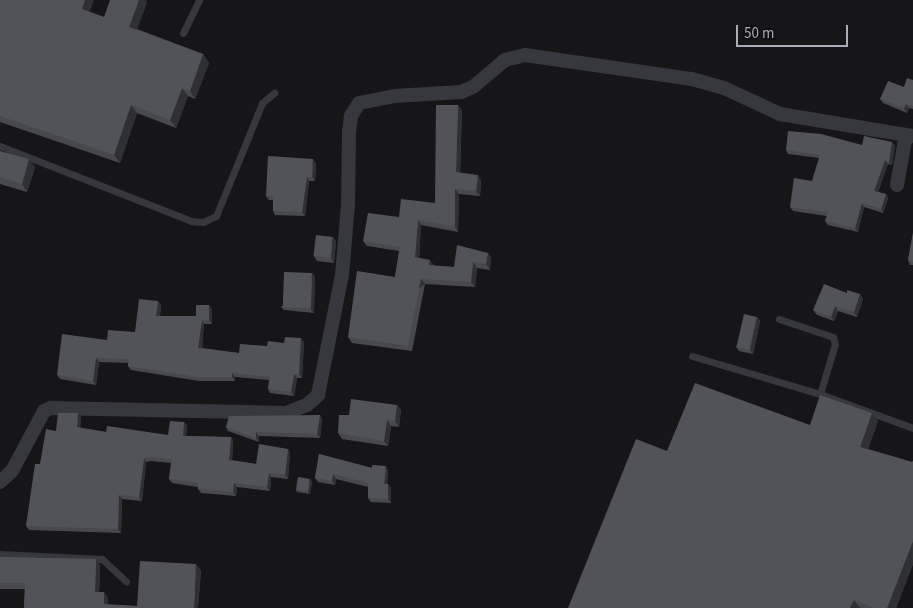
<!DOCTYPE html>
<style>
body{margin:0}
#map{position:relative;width:913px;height:608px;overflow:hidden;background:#161618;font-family:"Source Sans 3",sans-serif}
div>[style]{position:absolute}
.lane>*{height:7px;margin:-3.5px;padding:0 3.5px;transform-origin:3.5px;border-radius:3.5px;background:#37383d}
.street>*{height:14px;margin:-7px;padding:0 7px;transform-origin:7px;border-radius:7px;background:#37383d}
.wall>*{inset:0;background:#47494d}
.shaded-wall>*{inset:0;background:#2f3033;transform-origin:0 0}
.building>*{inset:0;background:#525359;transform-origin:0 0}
span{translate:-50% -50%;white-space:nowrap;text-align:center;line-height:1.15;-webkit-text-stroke:4px #111113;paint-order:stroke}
.scale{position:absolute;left:736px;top:25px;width:112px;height:22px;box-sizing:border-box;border:2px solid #a8adb8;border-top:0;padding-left:6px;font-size:15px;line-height:18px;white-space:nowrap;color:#a8adb8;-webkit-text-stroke:4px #111113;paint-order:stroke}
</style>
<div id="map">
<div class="lane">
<i style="left:183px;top:33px;width:37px;rotate:-64deg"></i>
<i style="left:0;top:146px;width:205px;rotate:21.4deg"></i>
<i style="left:191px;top:221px;width:12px;rotate:5deg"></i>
<i style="left:203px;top:222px;width:14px;rotate:-25deg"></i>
<i style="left:216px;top:216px;width:122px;rotate:-67.8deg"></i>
<i style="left:262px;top:103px;width:16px;rotate:-40deg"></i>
<i style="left:779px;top:319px;width:57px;rotate:18.4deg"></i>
<i style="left:833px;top:337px;width:7px;rotate:74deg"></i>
<i style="left:835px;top:344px;width:52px;rotate:106.7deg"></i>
<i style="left:692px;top:356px;width:134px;rotate:16.5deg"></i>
<i style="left:820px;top:394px;width:99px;rotate:20.1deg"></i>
<i style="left:0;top:554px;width:102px;rotate:2.8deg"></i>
<i style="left:102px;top:559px;width:33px;rotate:43deg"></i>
</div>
<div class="street">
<i style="left:897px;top:185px;width:51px;rotate:-79.8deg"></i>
<i style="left:0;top:482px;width:16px;rotate:-43deg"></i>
<i style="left:12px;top:471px;width:68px;rotate:-61.9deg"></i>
<i style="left:44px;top:411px;width:8px;rotate:-23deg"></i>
<i style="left:51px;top:408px;width:235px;rotate:1.2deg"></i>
<i style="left:286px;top:413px;width:22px;rotate:-21deg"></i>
<i style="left:307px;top:405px;width:15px;rotate:-42deg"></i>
<i style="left:318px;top:395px;width:122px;rotate:-78.7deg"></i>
<i style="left:342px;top:275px;width:70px;rotate:-85.1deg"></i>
<i style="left:348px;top:205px;width:73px;rotate:-89.2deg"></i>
<i style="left:349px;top:132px;width:16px;rotate:-83deg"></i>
<i style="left:351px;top:116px;width:15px;rotate:-58deg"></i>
<i style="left:359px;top:103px;width:36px;rotate:-11deg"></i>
<i style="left:394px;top:96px;width:67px;rotate:-3.4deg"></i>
<i style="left:461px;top:92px;width:13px;rotate:-23deg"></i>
<i style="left:473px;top:87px;width:42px;rotate:-40.2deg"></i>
<i style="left:505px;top:60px;width:21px;rotate:-14deg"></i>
<i style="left:525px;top:55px;width:169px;rotate:8.2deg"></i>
<i style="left:692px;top:79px;width:33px;rotate:16deg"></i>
<i style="left:724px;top:88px;width:62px;rotate:24.9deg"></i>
<i style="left:780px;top:114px;width:135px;rotate:9.4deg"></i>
</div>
<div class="wall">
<i style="clip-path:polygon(0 0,90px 12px,104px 17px,147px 2px,137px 29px,203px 54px,209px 63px,195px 99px,188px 96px,176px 128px,137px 113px,120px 163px,0 122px)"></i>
<i style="clip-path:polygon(913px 80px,913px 109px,909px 108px,907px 113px,883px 103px,880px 99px,904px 87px)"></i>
<i style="clip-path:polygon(458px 105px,462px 111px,460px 173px,481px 180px,480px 196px,459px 194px,458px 232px,421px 225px,419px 258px,433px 266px,454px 267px,488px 253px,491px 258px,490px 270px,477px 268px,475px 287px,425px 284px,412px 351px,352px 343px,348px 337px,395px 277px,399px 251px,367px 246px,363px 241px,399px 217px,435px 203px)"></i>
<i style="clip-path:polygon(892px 142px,895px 146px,892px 165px,888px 164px,878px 192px,886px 194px,888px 198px,883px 213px,864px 207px,858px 232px,828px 225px,825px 221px,827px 216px,793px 211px,790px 207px,812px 181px,819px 158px,788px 154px,786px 150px,862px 145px)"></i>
<i style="clip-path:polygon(0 151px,35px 167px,27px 192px,0 184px)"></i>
<i style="clip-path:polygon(316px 163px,315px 181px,309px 181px,305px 216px,275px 215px,273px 211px,273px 200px,269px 200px,266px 196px)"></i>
<i style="clip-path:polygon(913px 233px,913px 265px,910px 265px,908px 260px)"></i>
<i style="clip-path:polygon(336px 241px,334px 263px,317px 261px,314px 256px)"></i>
<i style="clip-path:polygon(315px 276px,314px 313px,284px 310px,281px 307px)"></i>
<i style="clip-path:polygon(847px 293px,860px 294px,863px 299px,857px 317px,838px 311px,834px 321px,817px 315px,813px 310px)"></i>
<i style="clip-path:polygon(158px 301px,161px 305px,160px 316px,196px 316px,209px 305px,212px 309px,212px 324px,204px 324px,202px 348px,239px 353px,284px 343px,304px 342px,302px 378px,297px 378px,294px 396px,270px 393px,268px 389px,269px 380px,235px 377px,235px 381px,199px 381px,131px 370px,128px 366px,128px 363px,99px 362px,96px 385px,60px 379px,57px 375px,107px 340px,135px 332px)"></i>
<i style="clip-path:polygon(757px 317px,760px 321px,753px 354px,739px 351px,736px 347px)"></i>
<i style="clip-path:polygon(397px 405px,401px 410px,399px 427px,391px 426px,388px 446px,342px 439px,338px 433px,349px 415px)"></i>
<i style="clip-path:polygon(320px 415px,322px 419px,320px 438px,259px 436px,259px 442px,228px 431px,226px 427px)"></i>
<i style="clip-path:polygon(81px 417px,80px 428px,106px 432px,168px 435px,184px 422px,187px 426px,186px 436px,231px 437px,233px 441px,232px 460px,256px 464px,288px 449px,290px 453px,288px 479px,271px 477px,270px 491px,237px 487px,236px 496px,201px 493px,198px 489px,198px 487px,172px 483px,169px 479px,171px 463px,151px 461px,146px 462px,142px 501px,122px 499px,121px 533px,29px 530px,26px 526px,40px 464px,56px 431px)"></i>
<i style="clip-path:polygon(878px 421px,868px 449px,912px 462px,913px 461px,913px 564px,896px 608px,860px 608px,667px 451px,810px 425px)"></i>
<i style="clip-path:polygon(319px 454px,372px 468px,388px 470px,387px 484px,388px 484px,391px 488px,391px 503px,371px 502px,368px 498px,368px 487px,336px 479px,335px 485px,318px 482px,315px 478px)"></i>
<i style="clip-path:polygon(312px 481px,310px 494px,297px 492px,296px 490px)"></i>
<i style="clip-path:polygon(0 557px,96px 559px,100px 566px,99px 592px,104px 592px,108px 598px,108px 605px,137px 606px,201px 570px,198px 608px,24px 608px,25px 589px,0 589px)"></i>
</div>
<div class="shaded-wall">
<i style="clip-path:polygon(85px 0,94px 0,88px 17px,82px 9px)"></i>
<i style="clip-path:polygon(139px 0,146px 0,147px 2px,135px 35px,129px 27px)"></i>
<i style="clip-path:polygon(203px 54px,209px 63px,195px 99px,190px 91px)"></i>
<i style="clip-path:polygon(182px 88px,188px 96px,176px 128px,170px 120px)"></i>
<i style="clip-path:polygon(906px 104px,909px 108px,907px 113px,904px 108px)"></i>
<i style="clip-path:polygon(131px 105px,137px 113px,120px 163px,114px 155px)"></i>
<i style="clip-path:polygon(458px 105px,462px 111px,460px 178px,456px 172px)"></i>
<i style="clip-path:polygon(892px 142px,895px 146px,892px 165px,889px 162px)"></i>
<i style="clip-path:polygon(29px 159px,35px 167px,27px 192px,22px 184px)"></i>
<i style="clip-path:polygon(313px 159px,316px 163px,315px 181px,312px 177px)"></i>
<i style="clip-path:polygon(885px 160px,888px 164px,877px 194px,874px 191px)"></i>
<i style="clip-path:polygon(478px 175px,481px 180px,480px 196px,476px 191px)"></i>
<i style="clip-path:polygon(307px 177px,309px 181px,305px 216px,302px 212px)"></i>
<i style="clip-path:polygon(455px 189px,459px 194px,458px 232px,455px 227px)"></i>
<i style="clip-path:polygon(886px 194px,888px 198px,883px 213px,881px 209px)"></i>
<i style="clip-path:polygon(862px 203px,864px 207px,858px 232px,855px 228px)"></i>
<i style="clip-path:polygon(418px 220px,421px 225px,419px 263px,415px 257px)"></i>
<i style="clip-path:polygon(333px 237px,336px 241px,334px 263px,331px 258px)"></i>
<i style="clip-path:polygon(488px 253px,491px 258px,490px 270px,486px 264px)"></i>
<i style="clip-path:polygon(430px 260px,434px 265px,433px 271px,429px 265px)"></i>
<i style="clip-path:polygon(473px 262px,477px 268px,475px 287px,471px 282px)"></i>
<i style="clip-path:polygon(312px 273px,315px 276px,314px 313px,311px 310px)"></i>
<i style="left:421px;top:279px;width:6px;height:68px;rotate:51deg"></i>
<i style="clip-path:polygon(860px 294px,863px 299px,857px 317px,854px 312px)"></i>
<i style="clip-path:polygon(158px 301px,161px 305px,159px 320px,156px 316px)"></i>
<i style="clip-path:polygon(209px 305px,212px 309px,212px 324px,209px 320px)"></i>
<i style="clip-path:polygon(835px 306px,838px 311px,834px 321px,831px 317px)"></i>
<i style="clip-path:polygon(757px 317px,760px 321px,753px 354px,750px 350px)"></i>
<i style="clip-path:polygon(202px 320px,204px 324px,201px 352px,198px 348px)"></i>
<i style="clip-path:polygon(301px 338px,304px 342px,302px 378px,299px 374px)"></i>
<i style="clip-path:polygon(96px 358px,99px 362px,96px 385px,93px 381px)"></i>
<i style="clip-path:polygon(232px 373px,235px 377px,235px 381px,232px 377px)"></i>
<i style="clip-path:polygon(294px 374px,297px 378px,294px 396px,291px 392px)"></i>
<i style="clip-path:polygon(397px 405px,401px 410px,399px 427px,395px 421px)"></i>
<i style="clip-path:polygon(78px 413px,81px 417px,80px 431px,77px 427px)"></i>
<i style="clip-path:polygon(872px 413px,878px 421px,866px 455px,860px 447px)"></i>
<i style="clip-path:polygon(320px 415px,322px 419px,320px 438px,317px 434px)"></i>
<i style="clip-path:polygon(387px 420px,391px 426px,388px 446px,384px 441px)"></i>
<i style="clip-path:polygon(184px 422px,187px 426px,185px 440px,183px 436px)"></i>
<i style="clip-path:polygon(256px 432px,259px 436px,259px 442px,256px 438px)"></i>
<i style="clip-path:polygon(231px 437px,233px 441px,232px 464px,229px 460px)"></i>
<i style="clip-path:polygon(288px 449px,290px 453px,288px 479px,285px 475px)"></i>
<i style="clip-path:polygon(144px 458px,146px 462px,142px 501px,139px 497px)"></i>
<i style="clip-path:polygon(386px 466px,388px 470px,387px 488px,384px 484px)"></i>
<i style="clip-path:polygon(269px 473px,271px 477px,270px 491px,267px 487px)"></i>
<i style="clip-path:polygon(333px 474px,336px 479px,335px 485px,332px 481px)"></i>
<i style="clip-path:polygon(310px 479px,312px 481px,310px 494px,308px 492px)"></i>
<i style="clip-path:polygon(234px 483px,237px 487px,236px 496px,233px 492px)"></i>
<i style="clip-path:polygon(388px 484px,391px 488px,391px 503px,388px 499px)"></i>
<i style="clip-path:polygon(119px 495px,122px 499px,121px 533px,118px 529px)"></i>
<i style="clip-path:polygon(913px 541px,913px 564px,896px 608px,887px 608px)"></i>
<i style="clip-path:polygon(96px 559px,100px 566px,99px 598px,95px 592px)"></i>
<i style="clip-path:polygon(196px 564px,201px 570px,198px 608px,194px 608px)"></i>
<i style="clip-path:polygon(104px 592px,108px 598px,108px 608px,104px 604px)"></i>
<i style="clip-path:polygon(854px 600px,860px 608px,850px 608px)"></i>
</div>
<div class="building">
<i style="clip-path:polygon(0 0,85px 0,82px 9px,104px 17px,110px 0,139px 0,129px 27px,203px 54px,190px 91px,182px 88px,170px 120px,131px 105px,114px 155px,0 116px)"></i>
<i style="clip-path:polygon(907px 78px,913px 80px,913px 106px,906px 104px,904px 108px,880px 99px,888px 81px,904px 87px)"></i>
<i style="clip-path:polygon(436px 105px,458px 105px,456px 172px,478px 175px,476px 191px,455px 189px,455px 227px,418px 220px,415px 257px,430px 260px,429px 265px,454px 267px,457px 245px,488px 253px,486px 264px,473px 262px,471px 282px,421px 279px,408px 346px,348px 337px,357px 271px,395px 277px,400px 247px,363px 241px,368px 213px,399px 217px,401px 199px,435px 203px)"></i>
<i style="clip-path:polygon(788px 131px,821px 134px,862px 145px,864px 136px,892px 142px,889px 162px,885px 160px,874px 191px,886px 194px,881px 209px,862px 203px,855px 228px,825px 221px,828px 212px,790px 207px,794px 178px,812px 181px,820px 155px,786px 150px)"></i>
<i style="clip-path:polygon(0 151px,29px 159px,22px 184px,0 177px)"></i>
<i style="clip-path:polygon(268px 156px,313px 159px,312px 177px,307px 177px,302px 212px,273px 211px,273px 196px,266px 196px)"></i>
<i style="clip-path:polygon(913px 233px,913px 262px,908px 260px)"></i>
<i style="left:316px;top:235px;width:17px;height:21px;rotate:7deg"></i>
<i style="left:284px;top:272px;width:28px;height:35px;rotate:2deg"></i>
<i style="clip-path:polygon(824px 284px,847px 293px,847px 290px,860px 294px,854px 312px,835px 306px,831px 317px,813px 310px)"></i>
<i style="clip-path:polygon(139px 299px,158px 301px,156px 316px,196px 316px,196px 305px,209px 305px,209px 320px,202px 320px,198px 348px,239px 353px,240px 344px,267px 346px,268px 341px,284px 343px,285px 337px,301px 338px,299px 374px,294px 374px,291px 392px,268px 389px,270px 377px,232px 373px,232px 377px,197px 377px,128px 366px,129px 359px,96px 358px,93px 381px,57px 375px,62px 334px,107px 340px,108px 330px,135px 332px)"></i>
<i style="left:744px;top:314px;width:13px;height:34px;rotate:13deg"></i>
<i style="clip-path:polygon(695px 383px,810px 425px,820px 395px,872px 413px,860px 447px,912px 462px,913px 461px,913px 541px,887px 608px,875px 608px,854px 600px,850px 608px,568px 608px,636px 439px,667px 451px)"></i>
<i style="clip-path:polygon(351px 399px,397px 405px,395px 421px,387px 420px,384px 441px,338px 433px,339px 415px,349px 415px)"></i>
<i style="clip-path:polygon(58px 413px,78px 413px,77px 427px,106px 432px,107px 426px,168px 435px,170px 421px,184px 422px,183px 436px,231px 437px,229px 460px,256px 464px,259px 444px,288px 449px,285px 475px,269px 473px,267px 487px,234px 483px,233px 492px,198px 489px,198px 483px,169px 479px,172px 459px,149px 457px,144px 458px,139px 497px,119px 495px,118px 529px,26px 526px,35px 464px,40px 464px,46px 429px,56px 431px)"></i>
<i style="clip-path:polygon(320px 415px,317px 434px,256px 432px,256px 438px,226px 427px,229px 416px)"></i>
<i style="clip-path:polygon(319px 454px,372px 468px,372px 465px,386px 466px,384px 484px,388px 484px,388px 499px,368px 498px,368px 483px,333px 474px,332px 481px,315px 478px)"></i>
<i style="left:298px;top:477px;width:12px;height:13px;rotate:9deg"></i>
<i style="clip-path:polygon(0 557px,96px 559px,95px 592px,104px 592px,104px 604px,137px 606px,140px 561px,196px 564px,194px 608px,24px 608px,25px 583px,0 583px)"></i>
</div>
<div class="scale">50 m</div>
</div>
